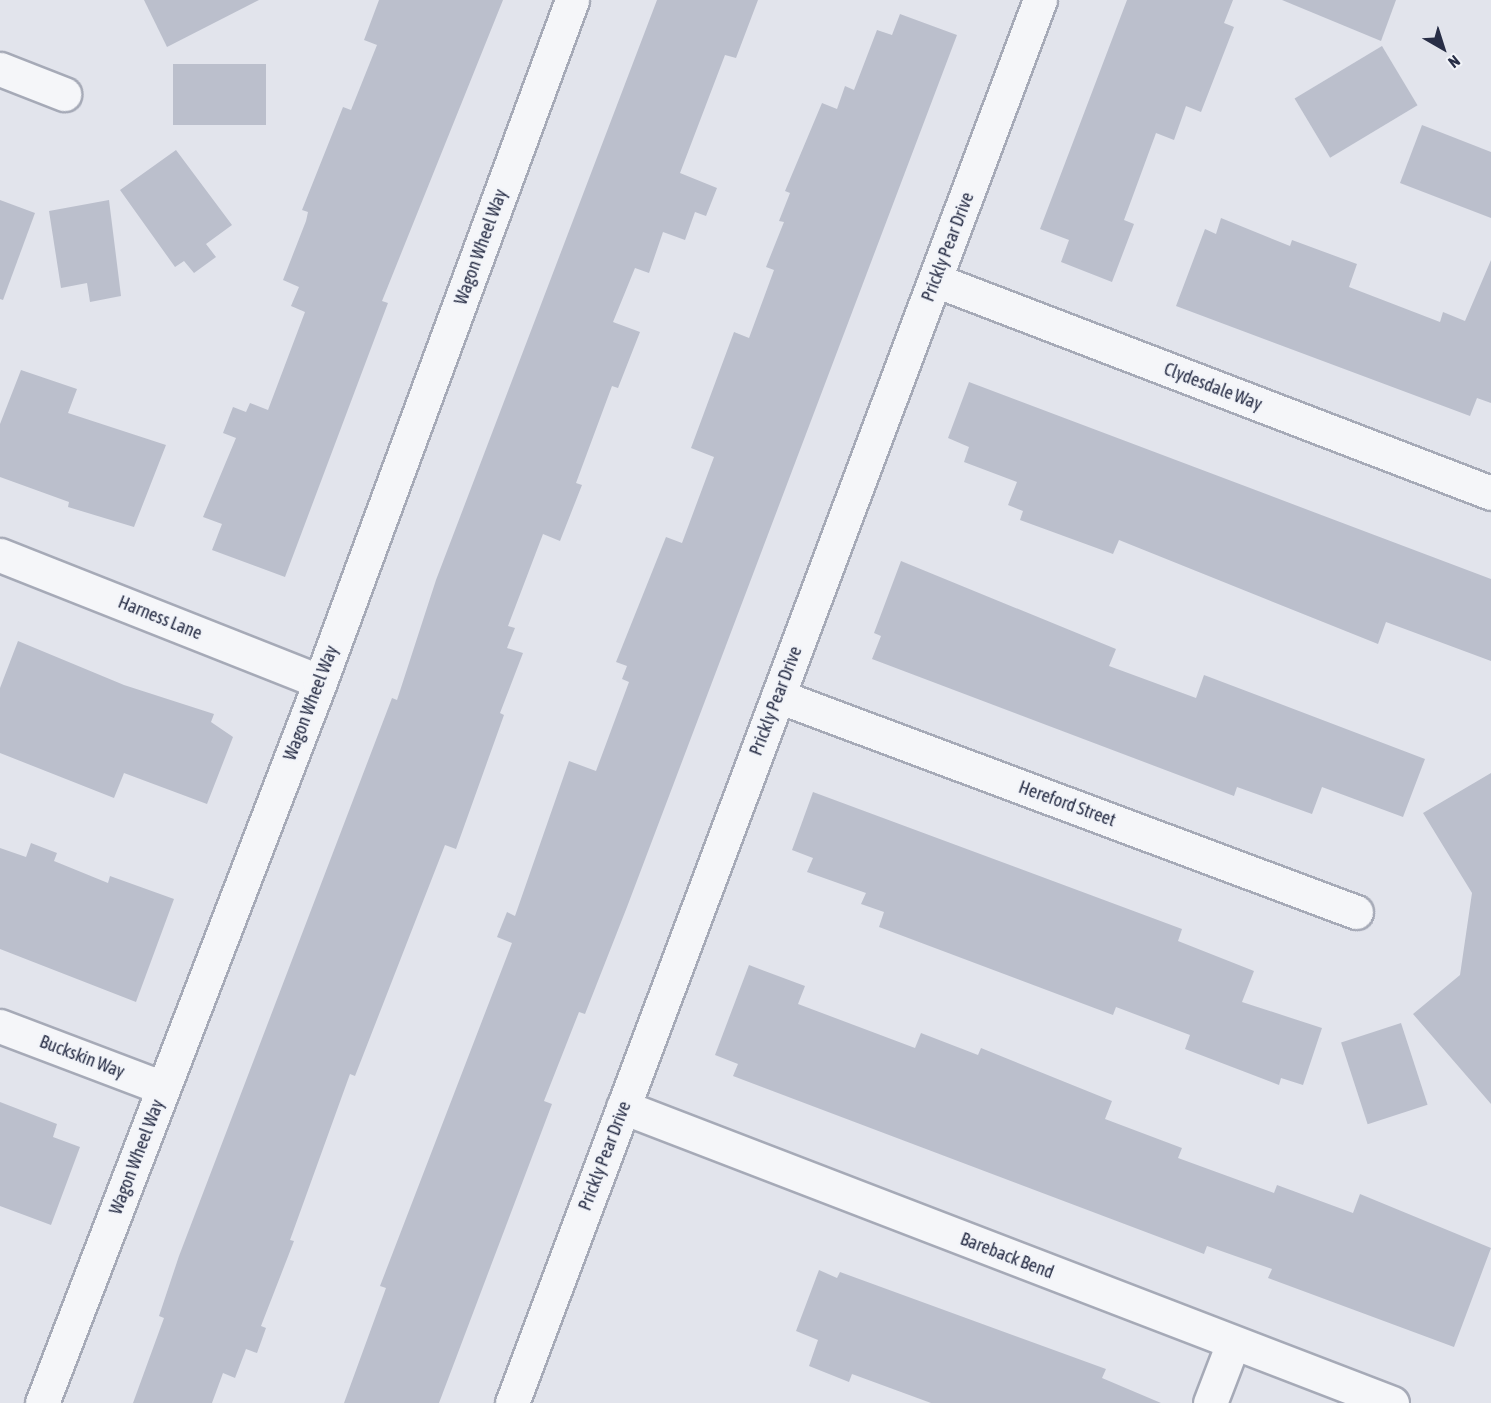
<!DOCTYPE html>
<style>
body{margin:0}
#map{position:relative;width:1491px;height:1403px;overflow:hidden;background:#e2e4ec;font-family:"Asap Condensed",sans-serif}
div>[style]{position:absolute}
.building>*{inset:0;background:#bbbfcc;transform-origin:0 0}
.roads{filter:drop-shadow(2px 0 #a6aab7) drop-shadow(-2px 0 #a6aab7) drop-shadow(0 2px #a6aab7) drop-shadow(0 -2px #a6aab7)}
.street>*{height:33px;margin:-16.5px;padding:0 16.5px;transform-origin:16.5px;border-radius:16.5px;background:#f5f6f9}
span{translate:-50% -50%;white-space:nowrap;text-align:center;line-height:1.15;-webkit-text-stroke:4.5px #f2f4f9;paint-order:stroke}
.street-label{font-size:18px;color:#282e46}
.north{position:absolute;left:1413px;top:18px;width:60px;height:60px;-webkit-text-stroke:4px #f2f4f9;paint-order:stroke;rotate:141deg;font-size:16px;font-weight:700;line-height:24px;text-align:center;color:#282e46}
.north::after{content:'';display:block;margin:auto;width:21px;height:27px;background:#282e46;clip-path:polygon(50% 0,100% 100%,50% 72%,0 100%)}
</style>
<div id="map">
<div class="building">
<i style="clip-path:polygon(144px 0,259px 0,167px 47px)"></i>
<i style="clip-path:polygon(379px 0,503px 0,382px 301px,388px 303px,285px 577px,212px 550px,222px 524px,203px 517px,236px 438px,223px 433px,233px 407px,246px 412px,250px 403px,268px 410px,305px 312px,291px 306px,299px 287px,283px 280px,306px 221px,308px 212px,302px 210px,343px 107px,351px 110px,377px 45px,364px 40px)"></i>
<i style="clip-path:polygon(657px 0,758px 0,736px 58px,725px 55px,680px 173px,717px 188px,706px 216px,695px 212px,685px 240px,663px 232px,649px 273px,635px 268px,613px 322px,640px 332px,618px 388px,612px 386px,576px 483px,582px 485px,560px 541px,543px 534px,508px 626px,515px 628px,507px 648px,523px 653px,500px 713px,504px 715px,456px 849px,445px 845px,355px 1076px,350px 1074px,290px 1240px,294px 1241px,261px 1326px,266px 1328px,257px 1353px,246px 1349px,235px 1378px,223px 1373px,212px 1403px,133px 1403px,164px 1318px,159px 1316px,179px 1256px,392px 698px,397px 700px,436px 580px)"></i>
<i style="clip-path:polygon(1127px 0,1233px 0,1224px 23px,1234px 27px,1201px 112px,1186px 106px,1174px 140px,1156px 133px,1124px 220px,1134px 224px,1112px 282px,1061px 262px,1069px 240px,1040px 229px)"></i>
<i style="clip-path:polygon(1282px 0,1396px 0,1381px 41px)"></i>
<i style="clip-path:polygon(900px 14px,957px 35px,627px 907px,585px 1014px,579px 1012px,544px 1101px,552px 1104px,439px 1403px,344px 1403px,386px 1288px,380px 1286px,512px 943px,497px 937px,507px 912px,515px 916px,569px 761px,596px 771px,629px 682px,622px 679px,627px 666px,616px 662px,666px 537px,682px 543px,714px 457px,691px 448px,734px 332px,749px 338px,774px 270px,766px 267px,784px 222px,779px 221px,790px 193px,785px 191px,822px 103px,837px 109px,845px 86px,854px 90px,877px 30px,892px 35px)"></i>
<i style="left:1382px;top:46px;width:69px;height:102px;rotate:59deg"></i>
<i style="left:173px;top:64px;width:93px;height:61px"></i>
<i style="clip-path:polygon(1422px 125px,1491px 152px,1491px 218px,1400px 183px)"></i>
<i style="clip-path:polygon(176px 150px,232px 225px,206px 244px,216px 257px,194px 273px,184px 261px,175px 267px,120px 190px)"></i>
<i style="clip-path:polygon(0 200px,35px 213px,3px 300px,0 299px)"></i>
<i style="clip-path:polygon(109px 200px,121px 296px,90px 302px,87px 283px,61px 288px,49px 211px)"></i>
<i style="clip-path:polygon(1221px 218px,1290px 246px,1292px 240px,1357px 264px,1349px 287px,1440px 322px,1443px 312px,1465px 321px,1491px 260px,1491px 403px,1477px 398px,1470px 416px,1176px 306px,1205px 229px,1216px 234px)"></i>
<i style="clip-path:polygon(21px 370px,77px 389px,68px 413px,166px 445px,134px 527px,68px 507px,69px 502px,0 477px,0 424px)"></i>
<i style="clip-path:polygon(969px 382px,1491px 579px,1491px 661px,1386px 622px,1378px 644px,1119px 540px,1113px 554px,1020px 520px,1023px 511px,1008px 505px,1017px 482px,964px 462px,969px 447px,948px 438px)"></i>
<i style="clip-path:polygon(901px 561px,1116px 649px,1109px 666px,1196px 698px,1204px 675px,1425px 759px,1403px 817px,1322px 787px,1312px 814px,1237px 787px,1234px 796px,872px 659px,881px 636px,874px 633px)"></i>
<i style="clip-path:polygon(18px 641px,124px 685px,214px 714px,211px 722px,233px 737px,207px 804px,124px 773px,114px 798px,0 753px,0 688px)"></i>
<i style="clip-path:polygon(1491px 773px,1491px 1104px,1413px 1014px,1460px 975px,1472px 893px,1423px 813px)"></i>
<i style="clip-path:polygon(813px 792px,1182px 929px,1178px 941px,1254px 971px,1242px 1002px,1322px 1028px,1303px 1085px,1281px 1078px,1279px 1085px,1185px 1049px,1190px 1035px,1116px 1007px,1113px 1015px,879px 927px,884px 912px,861px 904px,866px 893px,807px 872px,813px 858px,792px 850px)"></i>
<i style="clip-path:polygon(31px 843px,57px 853px,54px 861px,108px 883px,110px 876px,174px 899px,136px 1002px,0 949px,0 848px,26px 857px)"></i>
<i style="clip-path:polygon(749px 965px,805px 986px,798px 1004px,915px 1048px,921px 1033px,978px 1055px,981px 1048px,1112px 1101px,1105px 1119px,1182px 1148px,1178px 1158px,1274px 1193px,1277px 1185px,1353px 1213px,1360px 1194px,1491px 1248px,1454px 1347px,1268px 1278px,1272px 1269px,1207px 1246px,1204px 1254px,733px 1076px,738px 1064px,715px 1055px)"></i>
<i style="left:1401px;top:1023px;width:86px;height:63px;rotate:72deg"></i>
<i style="clip-path:polygon(0 1102px,57px 1124px,53px 1137px,80px 1147px,51px 1225px,0 1206px)"></i>
<i style="clip-path:polygon(819px 1270px,837px 1278px,840px 1272px,1106px 1369px,1102px 1378px,1161px 1403px,931px 1403px,852px 1374px,849px 1382px,809px 1366px,818px 1340px,796px 1331px)"></i>
</div>
<div class="roads">
<div class="street">
<i style="left:0;top:69px;width:69px;rotate:21.3deg"></i>
<i style="left:935px;top:280px;width:595px;rotate:20.96deg"></i>
<i style="left:0;top:555px;width:344px;rotate:21.6deg"></i>
<i style="left:778px;top:696px;width:617px;rotate:20.49deg"></i>
<i style="left:0;top:1026px;width:174px;rotate:20.8deg"></i>
<i style="left:623px;top:1107px;width:824px;rotate:21.05deg"></i>
<i style="left:42px;top:1403px;width:773px;rotate:-68.91deg"></i>
<i style="left:320px;top:682px;width:727px;rotate:-69.72deg"></i>
<i style="left:512px;top:1403px;width:1499px;rotate:-69.38deg"></i>
<i style="left:1210px;top:1403px;width:64px;rotate:-69deg"></i>
</div>
</div>
<div class="street-label">
<span style="left:481px;top:247px;rotate:-70deg">Wagon Wheel Way</span>
<span style="left:948px;top:247px;rotate:-69deg">Prickly Pear Drive</span>
<span style="left:1213px;top:387px;rotate:21deg">Clydesdale Way</span>
<span style="left:160px;top:618px;rotate:22deg">Harness Lane</span>
<span style="left:776px;top:701px;rotate:-69deg">Prickly Pear Drive</span>
<span style="left:311px;top:703px;rotate:-69deg">Wagon Wheel Way</span>
<span style="left:1067px;top:804px;rotate:20deg">Hereford Street</span>
<span style="left:82px;top:1057px;rotate:21deg">Buckskin Way</span>
<span style="left:605px;top:1156px;rotate:-69deg">Prickly Pear Drive</span>
<span style="left:137px;top:1157px;rotate:-69deg">Wagon Wheel Way</span>
<span style="left:1007px;top:1256px;rotate:21deg">Bareback Bend</span>
</div>
<div class="north">N</div>
</div>
